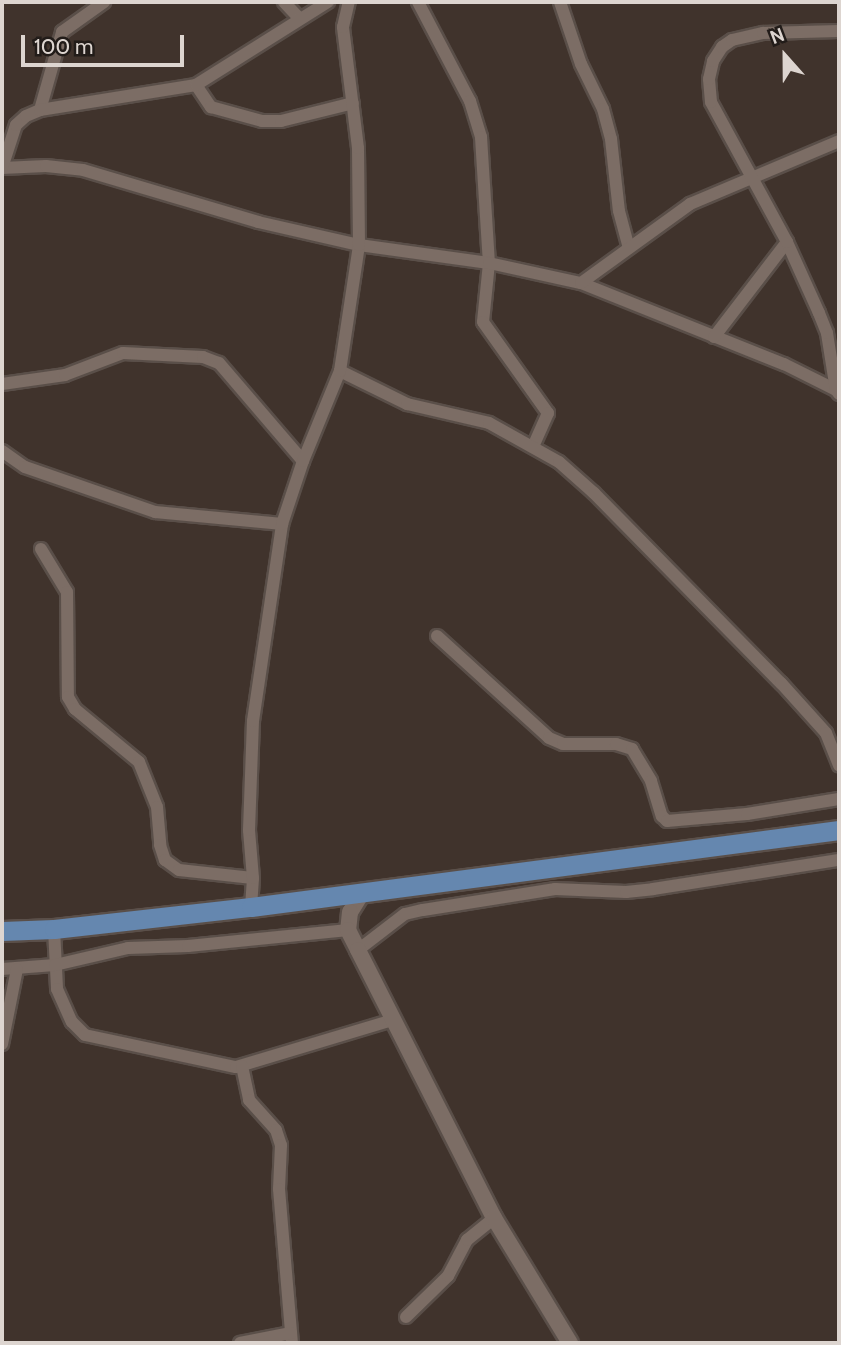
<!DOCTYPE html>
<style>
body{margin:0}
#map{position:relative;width:841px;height:1345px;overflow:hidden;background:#40332c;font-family:Cabin,sans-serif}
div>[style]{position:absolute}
.roads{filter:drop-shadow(2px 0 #5a4f49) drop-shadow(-2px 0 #5a4f49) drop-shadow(0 2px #5a4f49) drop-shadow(0 -2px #5a4f49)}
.street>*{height:12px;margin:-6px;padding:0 6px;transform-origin:6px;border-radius:6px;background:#7c6d65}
.secondary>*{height:16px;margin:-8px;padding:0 8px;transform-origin:8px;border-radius:8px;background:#7c6d65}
.primary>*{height:19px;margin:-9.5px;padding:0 9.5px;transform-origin:9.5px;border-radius:9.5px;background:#6587af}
span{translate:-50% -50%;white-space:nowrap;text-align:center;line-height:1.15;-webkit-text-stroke:6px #221c19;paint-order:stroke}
.frame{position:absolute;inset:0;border:4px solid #ddd5d0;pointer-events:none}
.north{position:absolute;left:750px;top:21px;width:70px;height:70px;-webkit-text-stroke:5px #221c19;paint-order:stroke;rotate:339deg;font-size:19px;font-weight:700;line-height:28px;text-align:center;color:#ddd5d0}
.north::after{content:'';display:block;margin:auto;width:24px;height:32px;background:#ddd5d0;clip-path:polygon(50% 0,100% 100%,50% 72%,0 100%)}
.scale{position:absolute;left:21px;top:35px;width:163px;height:32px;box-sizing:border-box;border:4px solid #ddd5d0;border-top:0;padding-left:9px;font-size:21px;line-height:24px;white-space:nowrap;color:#ddd5d0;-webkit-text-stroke:5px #221c19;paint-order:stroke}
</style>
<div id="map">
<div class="roads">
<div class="street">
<i style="left:284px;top:2px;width:23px;rotate:47deg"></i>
<i style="left:418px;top:2px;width:112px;rotate:62.3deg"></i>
<i style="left:470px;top:101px;width:38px;rotate:73deg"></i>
<i style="left:481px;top:137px;width:126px;rotate:86.4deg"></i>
<i style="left:489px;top:263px;width:59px;rotate:95.8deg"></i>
<i style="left:483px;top:322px;width:112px;rotate:54.5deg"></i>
<i style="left:548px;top:413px;width:37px;rotate:114deg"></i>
<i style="left:560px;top:2px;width:65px;rotate:71.3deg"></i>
<i style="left:581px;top:64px;width:50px;rotate:63.9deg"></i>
<i style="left:603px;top:109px;width:31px;rotate:75deg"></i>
<i style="left:611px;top:139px;width:72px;rotate:83.7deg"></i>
<i style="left:619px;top:211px;width:38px;rotate:75deg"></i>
<i style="left:196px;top:85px;width:27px;rotate:56deg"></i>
<i style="left:211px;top:107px;width:53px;rotate:15.4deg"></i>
<i style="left:262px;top:121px;width:19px"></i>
<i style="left:281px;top:121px;width:74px;rotate:-14deg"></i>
<i style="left:40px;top:110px;width:81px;rotate:-74.2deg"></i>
<i style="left:62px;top:32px;width:52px;rotate:-35.5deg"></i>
<i style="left:2px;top:168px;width:44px;rotate:-2.6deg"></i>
<i style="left:46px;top:166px;width:37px;rotate:6deg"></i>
<i style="left:83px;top:170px;width:183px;rotate:16.5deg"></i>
<i style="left:258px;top:222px;width:104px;rotate:12.8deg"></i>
<i style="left:359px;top:245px;width:131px;rotate:7.9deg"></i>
<i style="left:489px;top:263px;width:94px;rotate:12.3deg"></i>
<i style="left:581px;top:283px;width:219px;rotate:21.8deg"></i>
<i style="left:784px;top:364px;width:58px;rotate:26.6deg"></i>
<i style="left:836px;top:390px;width:5px;rotate:53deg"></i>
<i style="left:2px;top:168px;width:45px;rotate:-72deg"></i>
<i style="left:16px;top:125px;width:13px;rotate:-42deg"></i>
<i style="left:26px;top:116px;width:15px;rotate:-23deg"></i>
<i style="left:40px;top:110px;width:158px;rotate:-9.1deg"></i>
<i style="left:196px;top:85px;width:156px;rotate:-32.2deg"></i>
<i style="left:581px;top:283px;width:135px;rotate:-35.9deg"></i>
<i style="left:690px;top:204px;width:162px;rotate:-22.9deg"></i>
<i style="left:714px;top:337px;width:120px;rotate:-52.5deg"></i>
<i style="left:340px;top:371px;width:75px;rotate:26.2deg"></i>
<i style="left:407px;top:404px;width:84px;rotate:13deg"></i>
<i style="left:489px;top:423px;width:80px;rotate:29.1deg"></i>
<i style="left:559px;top:462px;width:47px;rotate:41.5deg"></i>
<i style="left:594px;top:493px;width:267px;rotate:45.5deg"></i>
<i style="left:781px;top:683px;width:67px;rotate:48deg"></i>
<i style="left:826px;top:733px;width:35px;rotate:68deg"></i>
<i style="left:2px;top:384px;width:64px;rotate:-8.1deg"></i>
<i style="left:65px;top:375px;width:62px;rotate:-20.8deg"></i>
<i style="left:123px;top:353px;width:80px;rotate:2.9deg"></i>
<i style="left:203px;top:357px;width:17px;rotate:21deg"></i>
<i style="left:219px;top:363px;width:129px;rotate:49.4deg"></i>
<i style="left:836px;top:390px;width:58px;rotate:-99deg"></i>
<i style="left:827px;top:333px;width:22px;rotate:-112deg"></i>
<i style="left:819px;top:313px;width:78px;rotate:-114.3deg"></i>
<i style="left:787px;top:242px;width:159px;rotate:-118.5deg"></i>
<i style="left:711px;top:102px;width:23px;rotate:-95deg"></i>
<i style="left:709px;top:79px;width:18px;rotate:-77deg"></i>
<i style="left:713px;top:61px;width:17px;rotate:-57deg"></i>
<i style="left:722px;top:47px;width:12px;rotate:-35deg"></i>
<i style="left:732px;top:40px;width:32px;rotate:-13deg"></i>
<i style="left:763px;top:33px;width:76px;rotate:-1.5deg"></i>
<i style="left:2px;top:451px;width:28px;rotate:35deg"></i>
<i style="left:25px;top:467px;width:138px;rotate:19.1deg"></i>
<i style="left:155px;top:512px;width:128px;rotate:5.4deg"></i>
<i style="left:41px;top:549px;width:50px;rotate:58.8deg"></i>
<i style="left:67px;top:592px;width:105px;rotate:89.5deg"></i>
<i style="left:68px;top:697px;width:14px;rotate:60deg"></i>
<i style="left:75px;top:709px;width:83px;rotate:39.6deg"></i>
<i style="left:139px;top:762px;width:48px;rotate:68.2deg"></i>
<i style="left:157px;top:807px;width:38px;rotate:85deg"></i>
<i style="left:160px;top:845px;width:16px;rotate:72deg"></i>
<i style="left:165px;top:860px;width:17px;rotate:36deg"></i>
<i style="left:179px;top:870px;width:74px;rotate:6.2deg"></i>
<i style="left:437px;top:636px;width:151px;rotate:42.3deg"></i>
<i style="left:549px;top:738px;width:15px;rotate:23deg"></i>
<i style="left:563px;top:744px;width:53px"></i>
<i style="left:616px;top:744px;width:17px;rotate:17deg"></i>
<i style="left:632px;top:749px;width:37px;rotate:59deg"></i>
<i style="left:651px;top:781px;width:37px;rotate:73deg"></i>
<i style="left:662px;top:816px;width:7px;rotate:45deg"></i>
<i style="left:667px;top:821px;width:80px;rotate:-5deg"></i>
<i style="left:747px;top:814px;width:93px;rotate:-9.3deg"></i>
<i style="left:251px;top:907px;width:29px;rotate:-86deg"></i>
<i style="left:253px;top:878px;width:48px;rotate:-94.8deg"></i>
<i style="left:249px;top:830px;width:109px;rotate:-87.9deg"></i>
<i style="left:253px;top:721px;width:199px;rotate:-81.6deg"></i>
<i style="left:282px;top:524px;width:66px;rotate:-71.6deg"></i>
<i style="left:303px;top:461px;width:97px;rotate:-67.7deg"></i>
<i style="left:340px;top:371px;width:127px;rotate:-81.4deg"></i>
<i style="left:359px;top:245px;width:97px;rotate:-90.6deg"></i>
<i style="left:358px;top:148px;width:122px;rotate:-97.1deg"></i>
<i style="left:343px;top:27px;width:26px;rotate:-77deg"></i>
<i style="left:54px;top:929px;width:60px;rotate:87.1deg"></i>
<i style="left:57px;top:989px;width:36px;rotate:66deg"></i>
<i style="left:72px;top:1022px;width:18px;rotate:45deg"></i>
<i style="left:85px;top:1035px;width:154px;rotate:12deg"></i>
<i style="left:236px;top:1067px;width:164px;rotate:-16.7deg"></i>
<i style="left:358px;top:950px;width:59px;rotate:-37.5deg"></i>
<i style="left:405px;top:914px;width:18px;rotate:-13deg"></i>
<i style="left:423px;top:910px;width:134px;rotate:-9deg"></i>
<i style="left:555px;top:889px;width:71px;rotate:2.4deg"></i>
<i style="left:626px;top:892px;width:27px;rotate:-6deg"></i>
<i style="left:653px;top:889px;width:188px;rotate:-8.9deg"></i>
<i style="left:2px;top:969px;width:53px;rotate:-4.3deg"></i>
<i style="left:55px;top:965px;width:75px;rotate:-13.1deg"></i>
<i style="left:128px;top:948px;width:60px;rotate:-1.9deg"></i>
<i style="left:188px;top:946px;width:161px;rotate:-5.7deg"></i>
<i style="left:2px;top:1044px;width:76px;rotate:-78.7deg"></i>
<i style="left:242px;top:1066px;width:35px;rotate:78deg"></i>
<i style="left:249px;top:1100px;width:40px;rotate:48deg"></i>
<i style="left:276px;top:1130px;width:16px;rotate:72deg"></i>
<i style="left:281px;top:1145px;width:44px;rotate:92.6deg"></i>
<i style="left:279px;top:1189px;width:155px;rotate:85.2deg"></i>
<i style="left:406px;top:1317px;width:59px;rotate:-44.3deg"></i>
<i style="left:448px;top:1276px;width:41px;rotate:-62.2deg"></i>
<i style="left:467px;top:1240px;width:35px;rotate:-39deg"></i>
<i style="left:240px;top:1343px;width:52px;rotate:-11.1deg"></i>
</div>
<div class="secondary">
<i style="left:362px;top:893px;width:22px;rotate:122deg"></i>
<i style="left:350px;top:912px;width:18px;rotate:96deg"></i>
<i style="left:348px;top:930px;width:22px;rotate:63deg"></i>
<i style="left:358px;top:950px;width:301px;rotate:63.1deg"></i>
<i style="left:494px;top:1218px;width:146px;rotate:58.7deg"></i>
</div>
<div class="primary">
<i style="left:2px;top:931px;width:52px;rotate:-2.2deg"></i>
<i style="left:54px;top:929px;width:198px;rotate:-6.4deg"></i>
<i style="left:251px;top:907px;width:593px;rotate:-7.46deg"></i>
</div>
</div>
<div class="frame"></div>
<div class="north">N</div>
<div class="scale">100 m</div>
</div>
